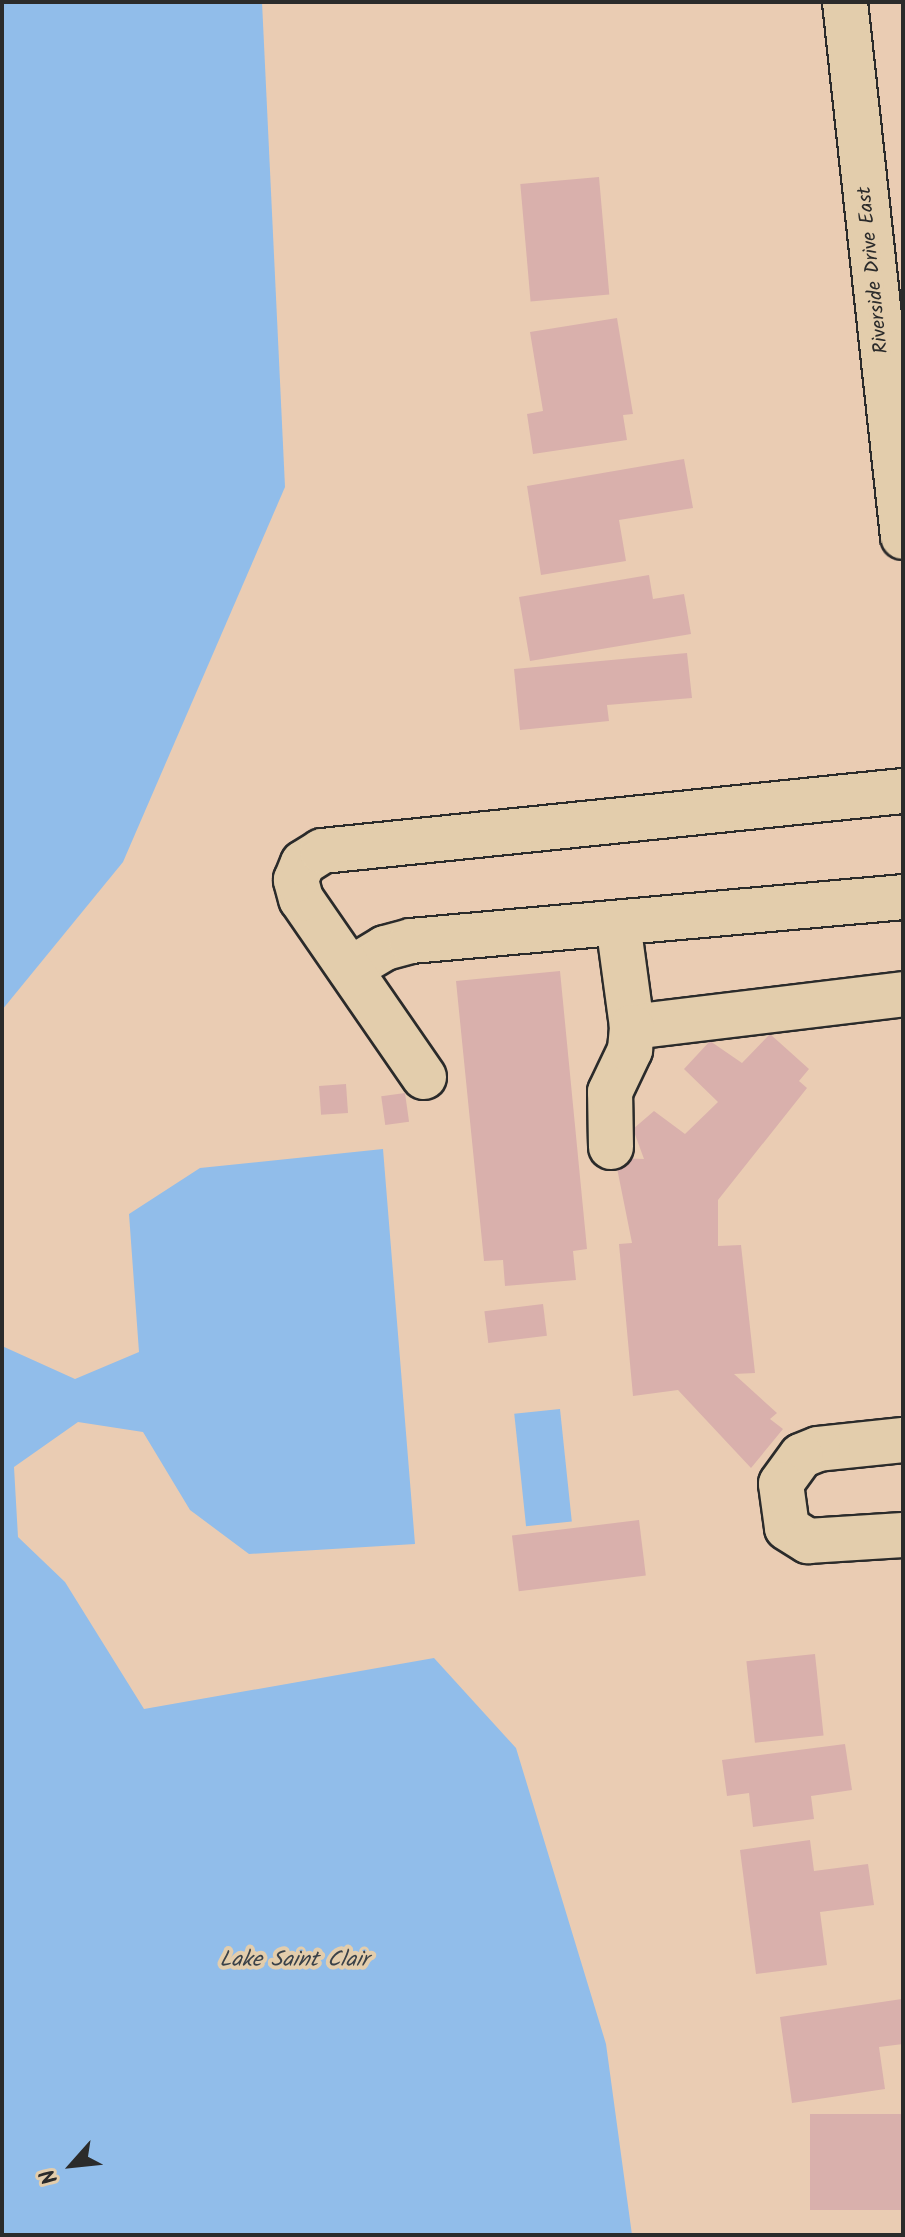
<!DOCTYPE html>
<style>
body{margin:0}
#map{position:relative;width:905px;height:2237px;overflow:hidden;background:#eaccb3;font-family:Kalam,sans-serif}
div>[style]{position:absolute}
.water>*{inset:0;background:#91bdea;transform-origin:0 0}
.building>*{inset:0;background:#d9b0ac;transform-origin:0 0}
.roads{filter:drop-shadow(2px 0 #2b2b2b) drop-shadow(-2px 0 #2b2b2b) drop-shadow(0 2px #2b2b2b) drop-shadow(0 -2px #2b2b2b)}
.minor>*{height:44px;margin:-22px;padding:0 22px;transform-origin:22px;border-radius:22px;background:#e3cdac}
span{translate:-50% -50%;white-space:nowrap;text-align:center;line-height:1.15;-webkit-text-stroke:8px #e3cdac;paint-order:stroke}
.street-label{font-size:20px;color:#2b2b2b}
.water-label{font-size:22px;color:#3a4148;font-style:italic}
.frame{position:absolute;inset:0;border:4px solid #2b2b2b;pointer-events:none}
.north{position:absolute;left:32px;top:2125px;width:80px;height:80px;-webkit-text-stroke:6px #e3cdac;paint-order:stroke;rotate:243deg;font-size:22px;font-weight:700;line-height:32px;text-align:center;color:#2b2b2b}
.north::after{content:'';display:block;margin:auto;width:28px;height:36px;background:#2b2b2b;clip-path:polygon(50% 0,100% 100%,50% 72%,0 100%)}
</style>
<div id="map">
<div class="water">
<i style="clip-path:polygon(2px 2px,262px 2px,285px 487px,123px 862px,2px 1010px)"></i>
<i style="clip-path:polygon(383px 1149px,415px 1544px,249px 1554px,190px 1510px,143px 1432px,78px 1422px,14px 1467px,18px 1537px,65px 1582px,144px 1709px,434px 1658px,516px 1748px,606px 2044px,632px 2235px,2px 2235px,2px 1346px,75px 1379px,139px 1352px,129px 1214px,200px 1168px)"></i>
<i style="left:560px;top:1409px;width:113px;height:46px;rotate:84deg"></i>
</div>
<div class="building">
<i style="left:599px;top:177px;width:118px;height:79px;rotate:85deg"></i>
<i style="clip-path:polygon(617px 318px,633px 414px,623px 415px,627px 440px,533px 454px,527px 414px,543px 411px,530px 332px)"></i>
<i style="clip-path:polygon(684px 459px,693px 508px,619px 520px,626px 561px,541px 575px,527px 486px)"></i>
<i style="clip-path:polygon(649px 575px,653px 599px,684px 594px,691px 634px,530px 661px,519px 597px)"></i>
<i style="clip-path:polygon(687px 653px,692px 698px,607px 705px,609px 721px,520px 730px,514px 669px)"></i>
<i style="clip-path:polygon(560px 971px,587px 1249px,573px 1251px,576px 1280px,505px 1286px,503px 1260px,484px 1261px,456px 981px)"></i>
<i style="clip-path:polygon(770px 1034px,809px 1069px,799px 1081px,807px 1088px,718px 1200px,718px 1246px,741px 1245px,755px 1373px,734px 1374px,777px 1413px,770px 1419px,783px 1429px,751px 1468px,678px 1390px,633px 1396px,619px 1244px,632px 1243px,615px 1158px,644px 1159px,633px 1129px,654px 1111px,685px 1134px,718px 1102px,684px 1069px,710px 1041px,742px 1063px)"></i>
<i style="left:346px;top:1084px;width:29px;height:27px;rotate:86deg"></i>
<i style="left:405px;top:1093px;width:29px;height:24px;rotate:82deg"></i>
<i style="left:543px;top:1304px;width:32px;height:59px;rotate:83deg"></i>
<i style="left:639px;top:1520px;width:56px;height:128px;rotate:83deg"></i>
<i style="left:815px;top:1654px;width:82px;height:69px;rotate:84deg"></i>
<i style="clip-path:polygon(845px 1744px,852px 1790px,811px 1796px,814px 1819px,753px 1827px,749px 1793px,727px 1796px,722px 1760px)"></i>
<i style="clip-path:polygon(810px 1840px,814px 1871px,868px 1864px,874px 1905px,820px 1912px,827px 1965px,756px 1974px,740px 1850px)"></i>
<i style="clip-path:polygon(902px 1999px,903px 2044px,879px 2047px,885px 2089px,792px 2103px,780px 2017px)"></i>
<i style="left:903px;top:2114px;width:96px;height:93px;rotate:90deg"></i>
</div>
<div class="roads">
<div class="minor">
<i style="left:845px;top:2px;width:538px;rotate:83.81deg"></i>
<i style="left:618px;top:923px;width:105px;rotate:82.3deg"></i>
<i style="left:632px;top:1027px;width:273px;rotate:-6.9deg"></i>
<i style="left:350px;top:969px;width:41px;rotate:-31deg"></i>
<i style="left:385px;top:948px;width:27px;rotate:-15deg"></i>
<i style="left:411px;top:941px;width:494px;rotate:-5.1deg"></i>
<i style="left:424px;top:1077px;width:216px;rotate:-124.6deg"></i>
<i style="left:301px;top:899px;width:20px;rotate:-105deg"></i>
<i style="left:296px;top:880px;width:18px;rotate:-68deg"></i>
<i style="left:303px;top:863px;width:22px;rotate:-32deg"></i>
<i style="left:322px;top:851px;width:584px;rotate:-5.9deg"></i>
<i style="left:611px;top:1147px;width:55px;rotate:-91deg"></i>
<i style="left:610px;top:1092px;width:47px;rotate:-64.5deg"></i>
<i style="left:630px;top:1050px;width:23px;rotate:-85deg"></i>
<i style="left:903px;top:1440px;width:85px;rotate:174deg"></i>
<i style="left:818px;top:1449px;width:18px;rotate:158deg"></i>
<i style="left:801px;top:1456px;width:34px;rotate:126deg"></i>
<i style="left:781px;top:1484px;width:44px;rotate:82.2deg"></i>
<i style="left:787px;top:1528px;width:25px;rotate:32deg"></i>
<i style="left:808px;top:1541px;width:95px;rotate:-3.6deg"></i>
</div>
</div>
<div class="street-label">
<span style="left:874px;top:270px;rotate:-96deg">Riverside Drive East</span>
</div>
<div class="water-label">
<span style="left:294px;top:1961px">Lake Saint Clair</span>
</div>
<div class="frame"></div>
<div class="north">N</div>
</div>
